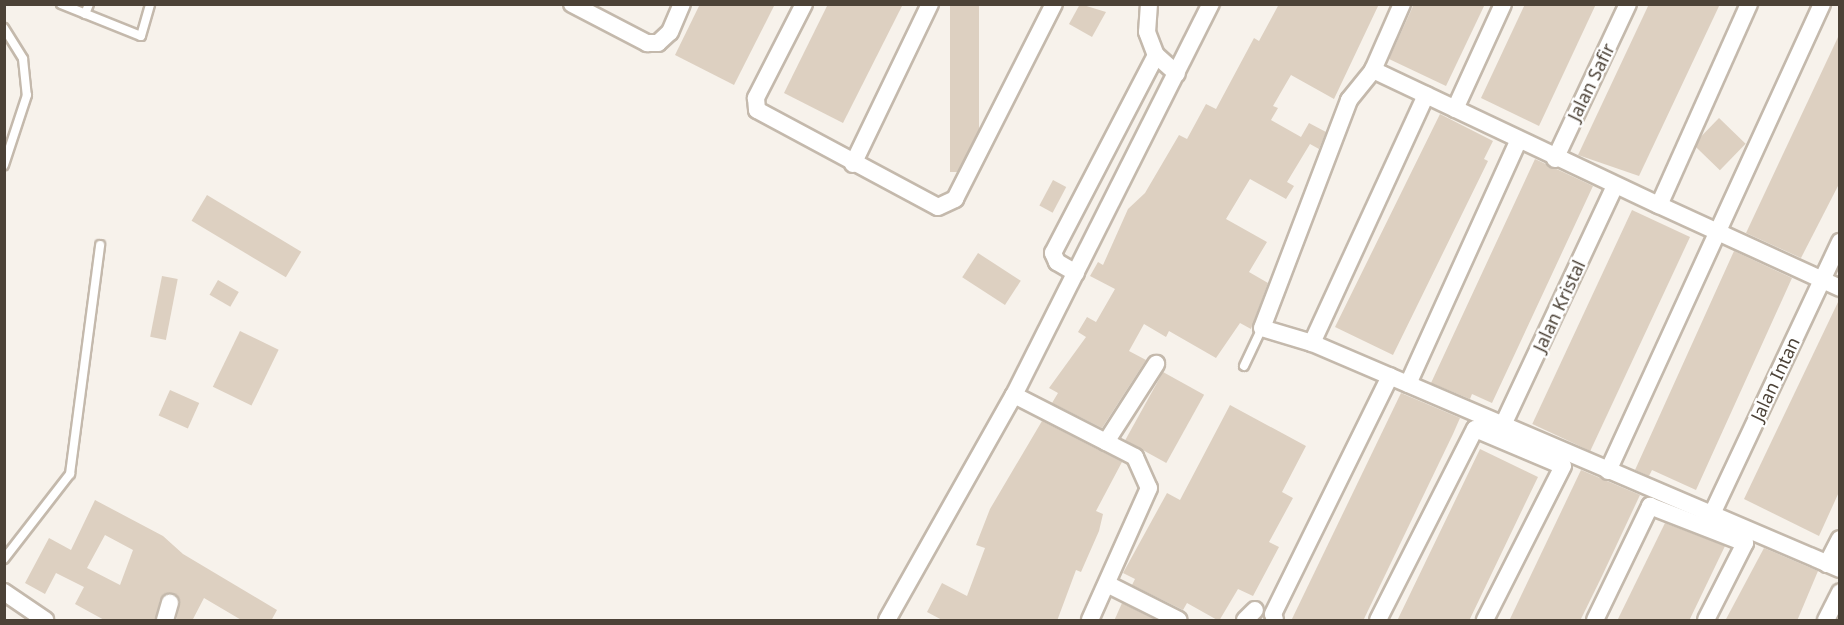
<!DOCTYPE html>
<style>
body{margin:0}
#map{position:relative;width:1844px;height:625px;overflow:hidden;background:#f7f2eb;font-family:"Noto Sans",sans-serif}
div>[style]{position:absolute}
.building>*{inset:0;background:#ddd0c1;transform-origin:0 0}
.roads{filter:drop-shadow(2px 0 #c4b9ac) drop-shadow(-2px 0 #c4b9ac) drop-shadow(0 2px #c4b9ac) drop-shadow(0 -2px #c4b9ac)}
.service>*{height:8px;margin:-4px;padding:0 4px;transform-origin:4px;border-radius:4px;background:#fff}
.minor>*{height:16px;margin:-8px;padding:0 8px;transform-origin:8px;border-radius:8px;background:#fff}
span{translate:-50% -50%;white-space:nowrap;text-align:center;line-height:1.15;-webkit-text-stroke:4.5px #fff;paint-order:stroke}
.street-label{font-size:18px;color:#4c4237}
.frame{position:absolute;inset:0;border:6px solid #4c4237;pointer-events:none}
</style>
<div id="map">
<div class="building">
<i style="clip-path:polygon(700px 4px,775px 4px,734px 85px,675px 55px)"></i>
<i style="clip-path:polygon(828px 4px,903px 4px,843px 123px,784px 93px)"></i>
<i style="left:950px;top:4px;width:29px;height:168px"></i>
<i style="clip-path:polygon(1080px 4px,1106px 12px,1092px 37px,1069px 24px)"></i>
<i style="clip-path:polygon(1279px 4px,1379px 4px,1334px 99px,1291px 75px,1273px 106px,1278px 108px,1271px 120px,1301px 137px,1309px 123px,1326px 132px,1319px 149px,1310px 144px,1287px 182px,1294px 186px,1286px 199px,1250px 179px,1226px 219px,1267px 242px,1249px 272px,1268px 283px,1251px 329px,1240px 323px,1216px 358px,1169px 331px,1166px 337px,1144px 324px,1129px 351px,1146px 360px,1102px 428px,1052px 403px,1058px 393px,1049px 388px,1086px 337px,1078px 332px,1087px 317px,1096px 322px,1115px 289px,1090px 276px,1098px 262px,1103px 265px,1128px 209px,1145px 193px,1179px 135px,1187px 139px,1206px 104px,1216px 109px,1254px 38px,1259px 41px)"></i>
<i style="clip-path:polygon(1414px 4px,1485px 4px,1446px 86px,1389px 59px)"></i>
<i style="clip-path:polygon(1525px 4px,1596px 4px,1539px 126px,1481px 98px)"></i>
<i style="clip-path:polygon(1649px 4px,1720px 4px,1639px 176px,1578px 155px)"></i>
<i style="clip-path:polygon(1839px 35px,1839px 184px,1801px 258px,1746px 233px)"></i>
<i style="clip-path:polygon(1440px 114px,1493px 141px,1484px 159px,1488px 161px,1393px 355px,1335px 327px)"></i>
<i style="left:1719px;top:118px;width:37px;height:37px;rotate:44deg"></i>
<i style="clip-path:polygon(1535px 159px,1593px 186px,1492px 403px,1472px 394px,1470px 399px,1431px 383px)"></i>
<i style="left:1053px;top:180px;width:15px;height:29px;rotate:28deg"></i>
<i style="left:207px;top:195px;width:110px;height:30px;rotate:31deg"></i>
<i style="left:1632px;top:210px;width:64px;height:236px;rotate:25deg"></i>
<i style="clip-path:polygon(1734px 251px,1792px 278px,1696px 490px,1652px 470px,1649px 476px,1635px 470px)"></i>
<i style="left:978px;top:253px;width:51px;height:29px;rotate:33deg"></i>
<i style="left:162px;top:276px;width:16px;height:62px;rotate:11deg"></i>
<i style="left:218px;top:280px;width:24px;height:17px;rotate:30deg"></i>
<i style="clip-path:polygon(1839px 300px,1839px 492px,1819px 536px,1744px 499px)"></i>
<i style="left:240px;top:331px;width:43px;height:62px;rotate:26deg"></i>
<i style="left:1163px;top:372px;width:47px;height:78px;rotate:29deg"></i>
<i style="left:170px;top:390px;width:32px;height:28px;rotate:24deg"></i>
<i style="clip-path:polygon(1401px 393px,1460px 418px,1453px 434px,1363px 621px,1291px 621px)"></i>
<i style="clip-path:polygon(1230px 405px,1306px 446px,1282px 492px,1293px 498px,1269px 542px,1279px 547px,1253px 596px,1238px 589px,1219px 621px,1187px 603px,1183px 610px,1132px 585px,1135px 579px,1123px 573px,1167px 493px,1180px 500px)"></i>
<i style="clip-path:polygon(1042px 421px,1122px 462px,1096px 511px,1103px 514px,1099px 531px,1081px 572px,1076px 570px,1057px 621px,944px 621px,927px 612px,942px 583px,967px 596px,985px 548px,976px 545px,990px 509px)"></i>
<i style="clip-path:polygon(1480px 449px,1538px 477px,1524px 506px,1469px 621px,1397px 621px)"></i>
<i style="clip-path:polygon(1581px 470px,1640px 495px,1602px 576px,1580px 621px,1509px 621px)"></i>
<i style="clip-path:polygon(evenodd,95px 500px,163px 536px,183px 554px,277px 610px,271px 621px,243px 621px,204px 598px,192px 621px,176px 621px,180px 600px,168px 593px,160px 600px,155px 621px,106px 621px,75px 604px,84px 587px,56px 573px,45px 594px,25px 583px,49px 538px,71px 550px,95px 500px,105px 535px,133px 550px,120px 585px,87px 568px,105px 535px)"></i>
<i style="clip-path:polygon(1665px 523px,1725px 546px,1689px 621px,1617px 621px)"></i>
<i style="clip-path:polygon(1764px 548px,1818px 571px,1797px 621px,1725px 621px)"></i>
<i style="clip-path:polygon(1122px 603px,1157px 621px,1114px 621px)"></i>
</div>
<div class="roads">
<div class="service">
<i style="left:61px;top:4px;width:86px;rotate:21.8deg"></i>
<i style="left:141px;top:36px;width:33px;rotate:-74deg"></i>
<i style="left:85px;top:14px;width:11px;rotate:-68deg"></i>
<i style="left:4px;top:28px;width:36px;rotate:58deg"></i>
<i style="left:23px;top:59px;width:36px;rotate:84deg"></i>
<i style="left:27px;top:95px;width:74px;rotate:108.2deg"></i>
<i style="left:1244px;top:366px;width:42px;rotate:-64.7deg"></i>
<i style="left:4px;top:559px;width:108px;rotate:-52.2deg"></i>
<i style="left:70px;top:474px;width:231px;rotate:-82.5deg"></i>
</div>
<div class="minor">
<i style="left:572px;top:4px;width:85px;rotate:27.5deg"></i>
<i style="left:647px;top:43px;width:11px"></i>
<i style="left:658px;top:43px;width:16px;rotate:-43deg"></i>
<i style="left:670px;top:32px;width:30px;rotate:-67deg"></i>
<i style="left:804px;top:4px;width:106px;rotate:117.1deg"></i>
<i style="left:756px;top:98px;width:12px;rotate:85deg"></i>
<i style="left:757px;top:110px;width:205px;rotate:28.2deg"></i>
<i style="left:938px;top:207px;width:19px;rotate:-25deg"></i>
<i style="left:955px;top:199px;width:219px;rotate:-63.1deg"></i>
<i style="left:1149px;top:4px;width:28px;rotate:94deg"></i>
<i style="left:1147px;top:32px;width:25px;rotate:69deg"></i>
<i style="left:1156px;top:55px;width:28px;rotate:42deg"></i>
<i style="left:1749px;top:4px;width:220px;rotate:114.1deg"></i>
<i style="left:1659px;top:205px;width:199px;rotate:24.6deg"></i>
<i style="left:1373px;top:70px;width:316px;rotate:25.3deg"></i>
<i style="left:1426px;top:95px;width:273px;rotate:114.7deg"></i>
<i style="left:1312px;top:343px;width:574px;rotate:23.17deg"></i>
<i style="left:1455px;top:109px;width:115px;rotate:-65.4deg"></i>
<i style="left:1555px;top:159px;width:171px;rotate:-64.8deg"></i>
<i style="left:853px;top:164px;width:178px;rotate:-64.3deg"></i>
<i style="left:1076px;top:273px;width:22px;rotate:-150deg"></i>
<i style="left:1057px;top:262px;width:10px;rotate:-114deg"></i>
<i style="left:1053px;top:253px;width:223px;rotate:-62.5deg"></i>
<i style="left:1312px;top:343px;width:52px;rotate:-163.3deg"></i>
<i style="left:1262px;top:328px;width:244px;rotate:-69.1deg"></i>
<i style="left:1349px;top:100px;width:38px;rotate:-51deg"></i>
<i style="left:1373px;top:70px;width:72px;rotate:-66.3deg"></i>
<i style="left:1408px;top:384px;width:266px;rotate:-65.6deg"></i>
<i style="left:1014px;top:395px;width:136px;rotate:27.1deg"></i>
<i style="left:1135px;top:457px;width:34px;rotate:66deg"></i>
<i style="left:1149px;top:488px;width:145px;rotate:114.1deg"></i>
<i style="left:1502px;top:427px;width:266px;rotate:-64.9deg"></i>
<i style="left:1106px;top:442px;width:93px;rotate:-57.3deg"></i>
<i style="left:1608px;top:471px;width:514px;rotate:-65.38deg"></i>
<i style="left:1711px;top:516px;width:303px;rotate:-64.8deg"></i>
<i style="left:1827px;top:564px;width:28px;rotate:-63deg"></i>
<i style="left:1107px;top:584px;width:80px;rotate:26.6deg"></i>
<i style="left:4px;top:592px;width:50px;rotate:34.3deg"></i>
<i style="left:165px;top:620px;width:18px;rotate:-74deg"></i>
<i style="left:887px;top:620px;width:258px;rotate:-60.6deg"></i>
<i style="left:1014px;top:395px;width:438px;rotate:-63.3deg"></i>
<i style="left:1245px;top:620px;width:14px;rotate:-45deg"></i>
<i style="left:1275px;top:620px;width:6px;rotate:-108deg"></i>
<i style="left:1273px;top:614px;width:265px;rotate:-63.8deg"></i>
<i style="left:1378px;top:620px;width:214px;rotate:-63.1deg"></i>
<i style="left:1475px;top:429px;width:95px;rotate:22.8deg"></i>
<i style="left:1563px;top:466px;width:173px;rotate:116.9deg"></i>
<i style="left:1595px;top:620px;width:127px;rotate:-64.2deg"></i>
<i style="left:1650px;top:506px;width:102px;rotate:21.3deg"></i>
<i style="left:1745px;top:543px;width:86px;rotate:116.9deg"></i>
<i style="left:1826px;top:620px;width:31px;rotate:-63deg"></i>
</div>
</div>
<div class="street-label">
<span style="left:1591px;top:82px;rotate:-64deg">Jalan Safir</span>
<span style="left:1559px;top:306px;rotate:-65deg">Jalan Kristal</span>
<span style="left:1775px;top:379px;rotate:-65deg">Jalan Intan</span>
</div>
<div class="frame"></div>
</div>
